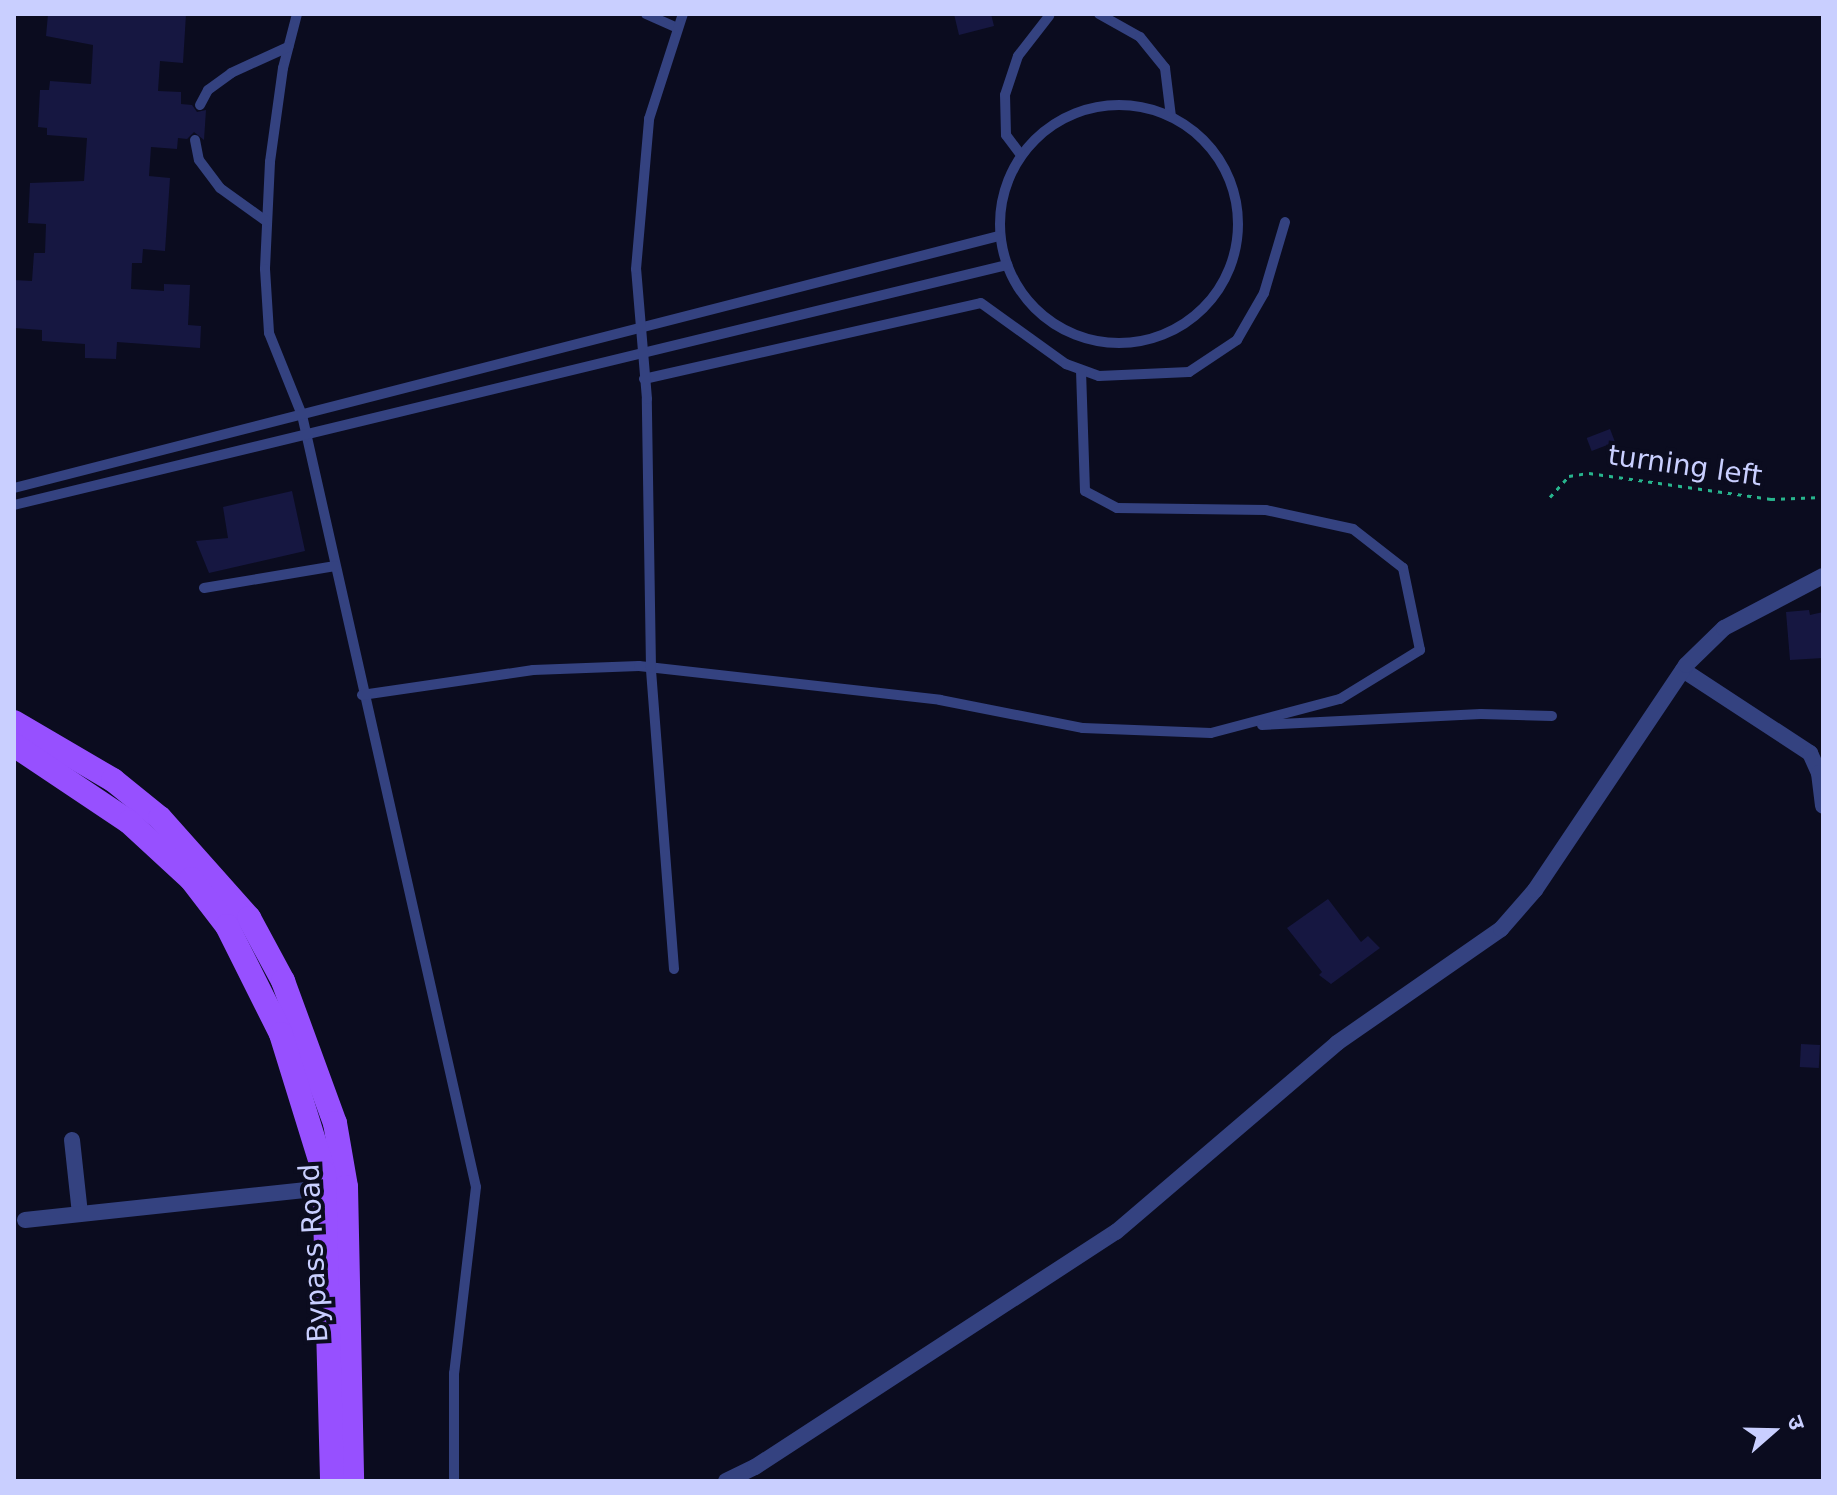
<!DOCTYPE html>
<meta charset="utf-8">
<style>
body{margin:0}
#map{position:relative;width:1837px;height:1495px;overflow:hidden;background:#0b0c1f;font-family:"DejaVu Sans","Noto Sans Devanagari",sans-serif}
div>[style]{position:absolute}
.building>*{inset:0;background:#161741;transform-origin:0 0}
.path>*{height:3px;margin-top:-1.5px;transform-origin:0;background:repeating-linear-gradient(90deg,#27b58d 0 4px,transparent 0 10px)}
.lane>*{height:10px;margin:-5px;padding:0 5px;transform-origin:5px;border-radius:5px;background:#344280}
.lane>.ring{margin:-5px;padding:0;box-sizing:content-box;background:none;border:10px solid #344280;border-radius:50%}
.street>*{height:16px;margin:-8px;padding:0 8px;transform-origin:8px;border-radius:8px;background:#344280}
.primary>*{height:24px;margin:-12px;padding:0 12px;transform-origin:12px;border-radius:12px;background:#9750ff}
span{translate:-50% -50%;white-space:nowrap;text-align:center;line-height:1.15;-webkit-text-stroke:8px #0b0c1f;paint-order:stroke}
.street-label{font-size:28px;color:#c9cfff}
.frame{position:absolute;inset:0;border:16px solid #c9cfff;pointer-events:none}
.north{position:absolute;left:1733px;top:1391px;width:80px;height:80px;-webkit-text-stroke:6px #0b0c1f;paint-order:stroke;rotate:70deg;font-size:22px;font-weight:700;line-height:32px;text-align:center;color:#c9cfff}
.north::after{content:'';display:block;margin:auto;width:28px;height:36px;background:#c9cfff;clip-path:polygon(50% 0,100% 100%,50% 72%,0 100%)}
</style>
<div id="map">
<div class="building">
<i style="clip-path:polygon(48px 14px,186px 14px,183px 63px,160px 61px,158px 91px,181px 92px,181px 104px,192px 105px,197px 112px,206px 110px,204px 140px,194px 132px,187px 139px,178px 138px,177px 149px,151px 147px,149px 176px,170px 178px,165px 251px,143px 249px,142px 263px,132px 263px,131px 289px,164px 291px,164px 284px,190px 285px,188px 325px,201px 326px,200px 348px,117px 342px,116px 359px,85px 358px,85px 344px,42px 341px,42px 330px,14px 328px,14px 280px,32px 281px,34px 253px,45px 253px,46px 224px,28px 223px,30px 183px,84px 181px,87px 138px,47px 135px,47px 128px,38px 127px,40px 90px,49px 90px,50px 81px,91px 84px,93px 45px,46px 36px)"></i>
<i style="clip-path:polygon(954px 14px,991px 14px,994px 26px,959px 35px)"></i>
<i style="left:1610px;top:429px;width:14px;height:25px;rotate:69deg"></i>
<i style="clip-path:polygon(292px 491px,305px 551px,209px 573px,196px 541px,228px 538px,223px 507px)"></i>
<i style="clip-path:polygon(1809px 610px,1810px 615px,1823px 612px,1823px 658px,1790px 660px,1786px 612px)"></i>
<i style="clip-path:polygon(1328px 899px,1361px 942px,1368px 936px,1380px 948px,1331px 984px,1319px 975px,1322px 972px,1287px 928px)"></i>
<i style="left:1801px;top:1044px;width:19px;height:23px;rotate:3deg"></i>
</div>
<div class="path">
<i style="left:1550px;top:497px;width:28px;rotate:-48deg"></i>
<i style="left:1569px;top:476px;width:20px;rotate:-9deg"></i>
<i style="left:1589px;top:473px;width:184px;rotate:8.1deg"></i>
<i style="left:1771px;top:499px;width:52px;rotate:-2.2deg"></i>
</div>
<div class="lane">
<i style="left:297px;top:14px;width:56px;rotate:104.5deg"></i>
<i style="left:283px;top:68px;width:95px;rotate:97.9deg"></i>
<i style="left:270px;top:162px;width:107px;rotate:92.7deg"></i>
<i style="left:265px;top:269px;width:64px;rotate:86.4deg"></i>
<i style="left:269px;top:333px;width:88px;rotate:68.1deg"></i>
<i style="left:302px;top:415px;width:791px;rotate:77.3deg"></i>
<i style="left:476px;top:1187px;width:187px;rotate:96.7deg"></i>
<i style="left:454px;top:1373px;width:108px;rotate:90deg"></i>
<i style="left:646px;top:14px;width:32px;rotate:24deg"></i>
<i style="left:1099px;top:14px;width:47px;rotate:29.3deg"></i>
<i style="left:1140px;top:37px;width:40px;rotate:51deg"></i>
<i style="left:1165px;top:68px;width:49px;rotate:83deg"></i>
<i class="ring" style="left:1000px;top:105px;width:228px;height:228px"></i>
<i style="left:200px;top:105px;width:17px;rotate:-62deg"></i>
<i style="left:208px;top:90px;width:29px;rotate:-36deg"></i>
<i style="left:231px;top:73px;width:63px;rotate:-24.5deg"></i>
<i style="left:195px;top:140px;width:20px;rotate:79deg"></i>
<i style="left:199px;top:160px;width:35px;rotate:53deg"></i>
<i style="left:220px;top:188px;width:57px;rotate:35.7deg"></i>
<i style="left:1021px;top:155px;width:25px;rotate:-127deg"></i>
<i style="left:1006px;top:135px;width:40px;rotate:-91.4deg"></i>
<i style="left:1005px;top:95px;width:41px;rotate:-71.6deg"></i>
<i style="left:1018px;top:56px;width:51px;rotate:-52.2deg"></i>
<i style="left:644px;top:379px;width:345px;rotate:-12.7deg"></i>
<i style="left:981px;top:303px;width:105px;rotate:35.7deg"></i>
<i style="left:1066px;top:364px;width:35px;rotate:20deg"></i>
<i style="left:1099px;top:376px;width:90px;rotate:-2.5deg"></i>
<i style="left:1189px;top:372px;width:58px;rotate:-33.7deg"></i>
<i style="left:1237px;top:340px;width:54px;rotate:-60.1deg"></i>
<i style="left:1264px;top:293px;width:74px;rotate:-73.5deg"></i>
<i style="left:14px;top:488px;width:1017px;rotate:-14.35deg"></i>
<i style="left:14px;top:505px;width:1022px;rotate:-13.59deg"></i>
<i style="left:204px;top:588px;width:133px;rotate:-9.5deg"></i>
<i style="left:362px;top:695px;width:173px;rotate:-8.3deg"></i>
<i style="left:533px;top:670px;width:106px;rotate:-2.2deg"></i>
<i style="left:639px;top:666px;width:303px;rotate:6.4deg"></i>
<i style="left:940px;top:700px;width:146px;rotate:11.1deg"></i>
<i style="left:1083px;top:728px;width:128px;rotate:2.2deg"></i>
<i style="left:1211px;top:733px;width:133px;rotate:-14.8deg"></i>
<i style="left:1340px;top:699px;width:94px;rotate:-31.5deg"></i>
<i style="left:1420px;top:650px;width:84px;rotate:-101.7deg"></i>
<i style="left:1403px;top:568px;width:63px;rotate:-142deg"></i>
<i style="left:1353px;top:529px;width:89px;rotate:-167.7deg"></i>
<i style="left:1266px;top:510px;width:149px;rotate:-179.2deg"></i>
<i style="left:1117px;top:508px;width:36px;rotate:-152deg"></i>
<i style="left:1085px;top:491px;width:121px;rotate:-91.9deg"></i>
<i style="left:1262px;top:725px;width:219px;rotate:-2.9deg"></i>
<i style="left:1481px;top:714px;width:71px;rotate:1.6deg"></i>
<i style="left:674px;top:969px;width:302px;rotate:-94.4deg"></i>
<i style="left:651px;top:668px;width:269px;rotate:-90.9deg"></i>
<i style="left:647px;top:399px;width:130px;rotate:-94.8deg"></i>
<i style="left:636px;top:269px;width:151px;rotate:-85deg"></i>
<i style="left:649px;top:119px;width:110px;rotate:-72.1deg"></i>
</div>
<div class="street">
<i style="left:1683px;top:670px;width:152px;rotate:33.2deg"></i>
<i style="left:1810px;top:753px;width:22px;rotate:66deg"></i>
<i style="left:1819px;top:773px;width:33px;rotate:83deg"></i>
<i style="left:72px;top:1140px;width:74px;rotate:83.8deg"></i>
<i style="left:25px;top:1220px;width:302px;rotate:-6.1deg"></i>
<i style="left:726px;top:1481px;width:32px;rotate:-26deg"></i>
<i style="left:755px;top:1467px;width:431px;rotate:-33.1deg"></i>
<i style="left:1116px;top:1232px;width:291px;rotate:-40.5deg"></i>
<i style="left:1337px;top:1043px;width:200px;rotate:-34.8deg"></i>
<i style="left:1501px;top:929px;width:52px;rotate:-48.9deg"></i>
<i style="left:1535px;top:890px;width:271px;rotate:-56.1deg"></i>
<i style="left:1686px;top:665px;width:53px;rotate:-44.2deg"></i>
<i style="left:1724px;top:628px;width:112px;rotate:-27.7deg"></i>
</div>
<div class="primary">
<i style="left:14px;top:722px;width:115px;rotate:30.4deg"></i>
<i style="left:113px;top:780px;width:60px;rotate:39deg"></i>
<i style="left:160px;top:818px;width:134px;rotate:48.3deg"></i>
<i style="left:249px;top:918px;width:72px;rotate:61.6deg"></i>
<i style="left:283px;top:981px;width:151px;rotate:69.9deg"></i>
<i style="left:335px;top:1123px;width:65px;rotate:80.2deg"></i>
<i style="left:346px;top:1187px;width:294px;rotate:88.8deg"></i>
<i style="left:14px;top:745px;width:138px;rotate:33.8deg"></i>
<i style="left:129px;top:822px;width:84px;rotate:42.6deg"></i>
<i style="left:191px;top:879px;width:59px;rotate:52.5deg"></i>
<i style="left:227px;top:926px;width:121px;rotate:63.4deg"></i>
<i style="left:281px;top:1034px;width:145px;rotate:72.8deg"></i>
<i style="left:324px;top:1173px;width:308px;rotate:88.5deg"></i>
</div>
<div class="street-label">
<span style="left:1685px;top:466px;rotate:8deg">turning left</span>
<span style="left:314px;top:1253px;rotate:-93deg">Bypass Road</span>
</div>
<div class="frame"></div>
<div class="north">उ</div>
</div>
